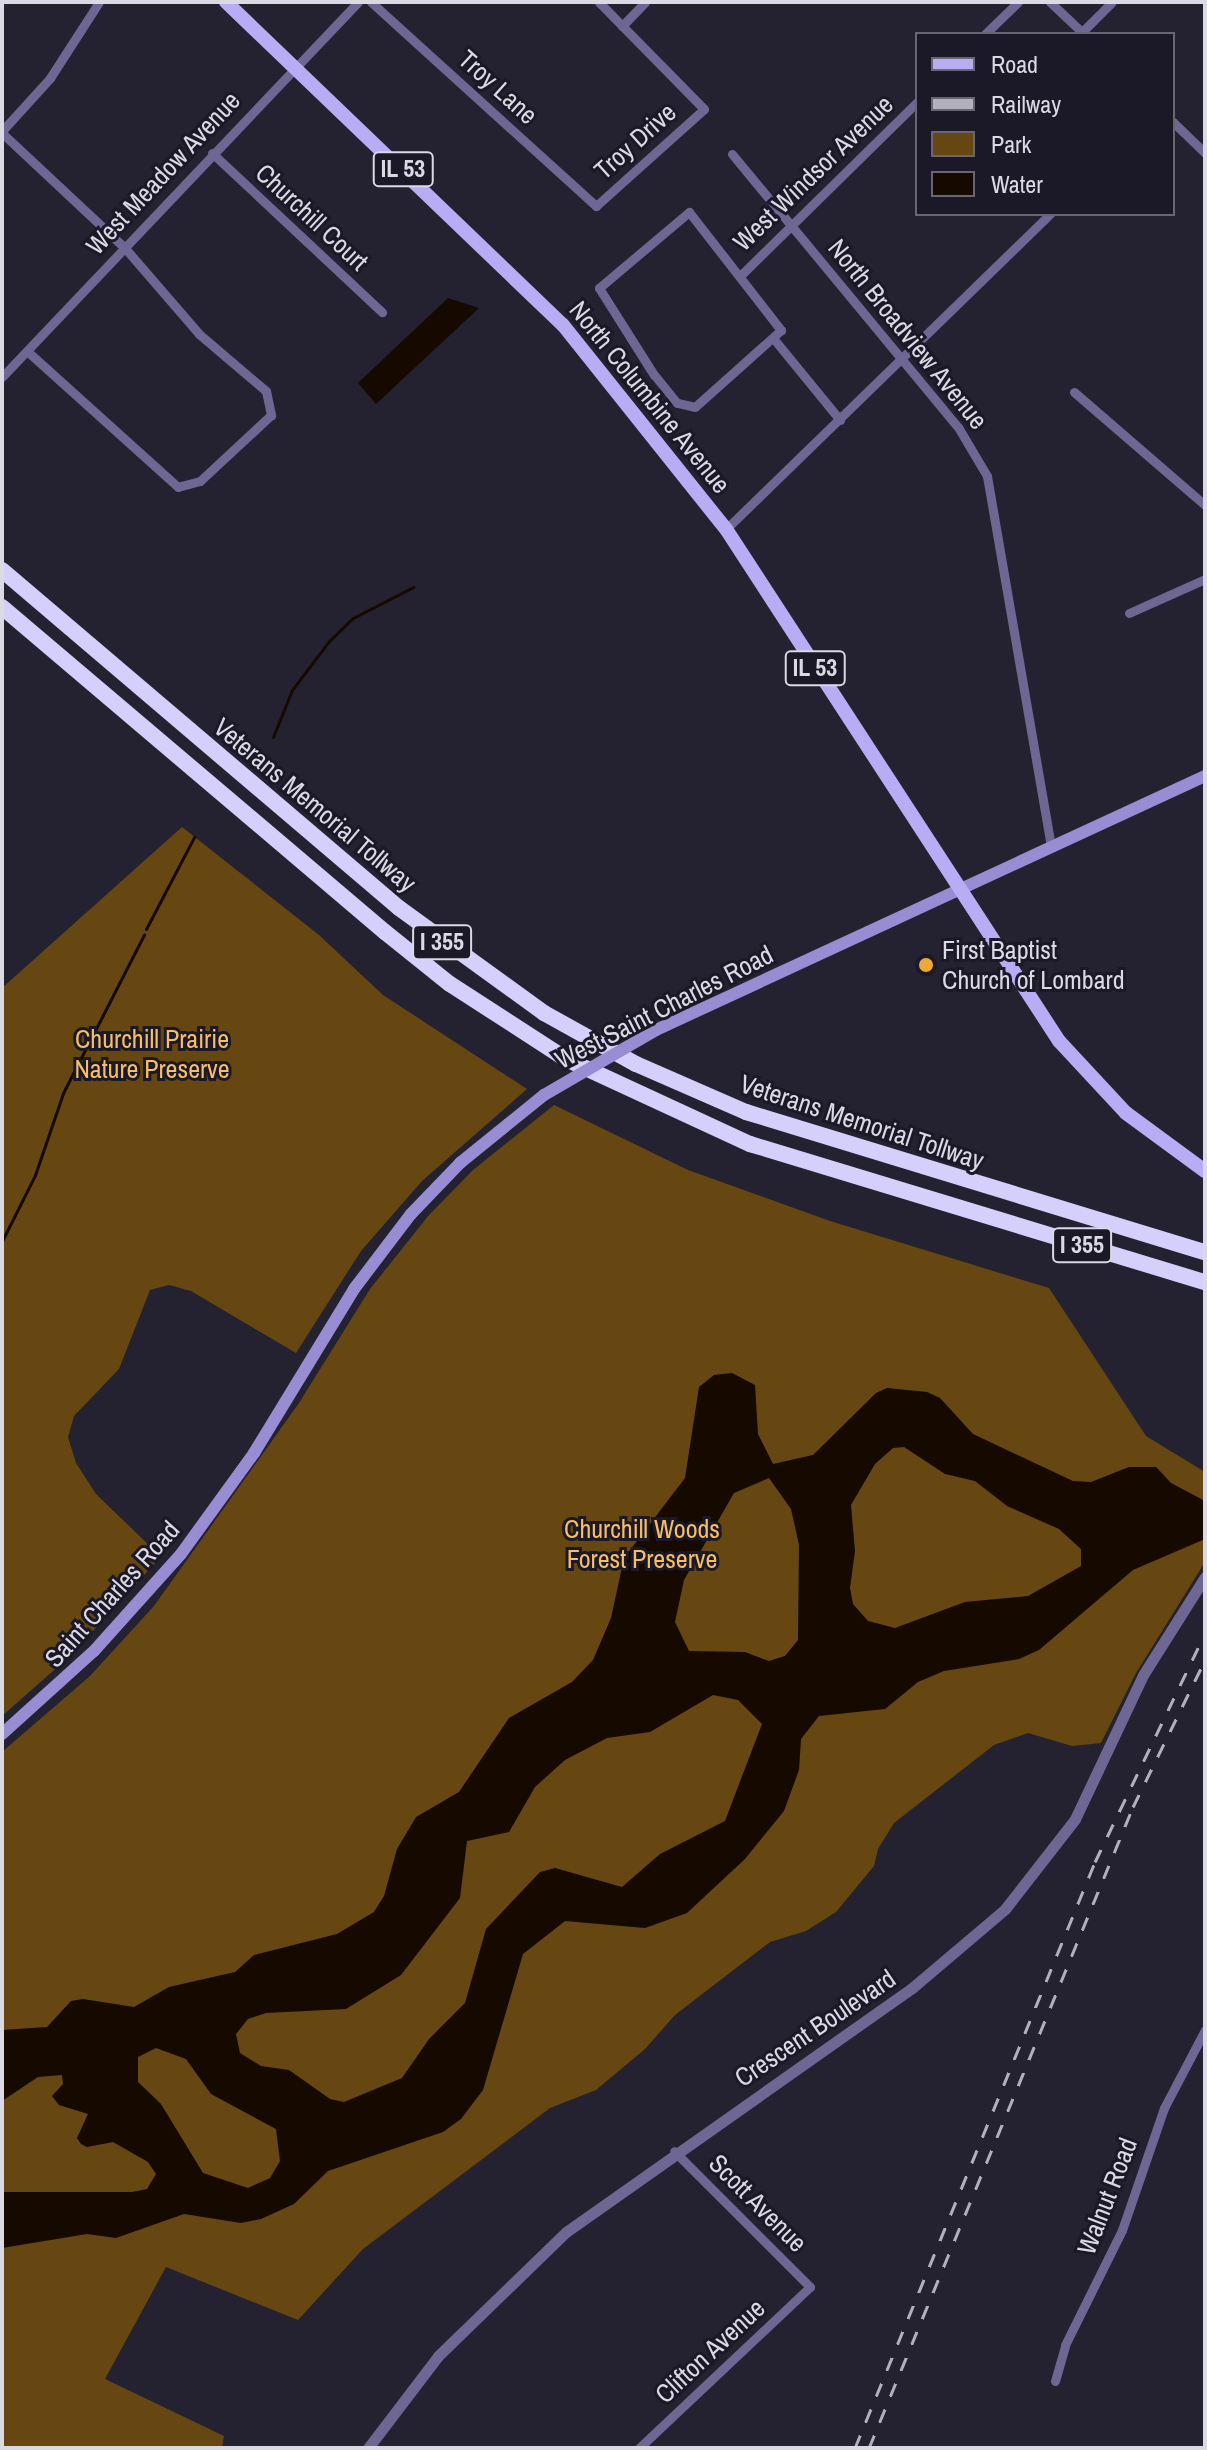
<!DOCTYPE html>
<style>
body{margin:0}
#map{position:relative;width:1207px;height:2450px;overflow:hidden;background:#242231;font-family:"Archivo Narrow",sans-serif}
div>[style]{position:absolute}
.green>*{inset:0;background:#664611}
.water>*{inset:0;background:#150900}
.stream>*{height:3px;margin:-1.5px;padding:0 1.5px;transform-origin:1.5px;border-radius:1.5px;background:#150900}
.minor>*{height:9px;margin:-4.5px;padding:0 4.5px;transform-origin:4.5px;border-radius:4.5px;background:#6e6793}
.tertiary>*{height:11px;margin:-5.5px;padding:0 5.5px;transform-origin:5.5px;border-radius:5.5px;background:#6e6793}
.secondary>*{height:12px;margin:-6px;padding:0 6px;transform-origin:6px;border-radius:6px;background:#988cd3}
.primary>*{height:14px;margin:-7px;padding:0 7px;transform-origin:7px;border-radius:7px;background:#b8acf5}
.motorway>*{height:16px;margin:-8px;padding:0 8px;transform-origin:8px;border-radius:8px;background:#d5cffb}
.rail>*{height:3px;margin-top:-1.5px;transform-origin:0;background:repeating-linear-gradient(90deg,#b2b0bc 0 14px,transparent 0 28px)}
.secondary-bridge>*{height:12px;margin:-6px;padding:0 6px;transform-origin:6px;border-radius:6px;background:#988cd3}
.dots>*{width:22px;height:22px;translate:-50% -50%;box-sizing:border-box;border:4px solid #1b1927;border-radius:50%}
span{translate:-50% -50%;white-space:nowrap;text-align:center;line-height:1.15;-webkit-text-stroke:6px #1b1927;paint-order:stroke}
.shield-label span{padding:2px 6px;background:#1b1927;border:2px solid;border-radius:6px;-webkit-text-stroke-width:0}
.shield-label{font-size:24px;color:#dbd9e4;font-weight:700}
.street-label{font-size:26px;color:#dbd9e4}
.poi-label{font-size:26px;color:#dbd9e4}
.left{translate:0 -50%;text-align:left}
.park-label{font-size:26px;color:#f7be68}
.frame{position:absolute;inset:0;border:4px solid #dbd9e4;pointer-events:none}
.legend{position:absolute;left:915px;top:32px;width:260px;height:184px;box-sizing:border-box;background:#1b1927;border:2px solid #686673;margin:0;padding:10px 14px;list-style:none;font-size:24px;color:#dbd9e4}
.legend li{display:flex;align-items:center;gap:16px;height:40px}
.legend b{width:40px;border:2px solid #686673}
</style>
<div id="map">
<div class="green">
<i style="clip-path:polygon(182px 827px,319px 935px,383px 995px,527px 1089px,422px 1181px,361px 1251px,296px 1353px,191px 1291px,169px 1285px,150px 1290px,119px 1369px,74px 1416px,68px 1437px,76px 1463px,96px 1494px,155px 1551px,157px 1561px,70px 1656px,2px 1716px,2px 988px)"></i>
<i style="clip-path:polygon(554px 1105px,688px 1170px,830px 1221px,1049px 1288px,1146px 1436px,1205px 1472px,1205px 1562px,1136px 1673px,1101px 1743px,1072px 1746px,1028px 1733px,994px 1745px,894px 1823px,878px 1849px,874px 1866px,836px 1912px,806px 1931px,770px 1942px,675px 2015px,645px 2049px,596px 2090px,550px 2108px,363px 2249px,298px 2320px,166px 2267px,105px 2379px,224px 2436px,222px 2448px,2px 2448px,2px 1752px,90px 1676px,154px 1606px,299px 1403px,370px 1289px,429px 1215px,473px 1170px)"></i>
</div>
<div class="water">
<i style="clip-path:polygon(448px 298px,479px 308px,376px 404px,358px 383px)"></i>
<i style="clip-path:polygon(evenodd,732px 1373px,755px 1385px,758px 1434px,773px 1464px,813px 1455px,876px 1393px,887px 1388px,927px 1392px,940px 1398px,973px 1434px,1073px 1481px,1091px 1482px,1129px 1467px,1156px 1467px,1171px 1483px,1205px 1501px,1205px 1539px,1133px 1570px,1039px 1650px,1019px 1659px,944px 1671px,918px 1682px,885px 1709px,819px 1716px,801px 1739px,799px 1770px,784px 1811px,745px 1859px,687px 1913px,645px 1928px,565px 1921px,523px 1954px,483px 2090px,461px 2119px,443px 2132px,328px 2171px,294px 2204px,261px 2219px,241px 2223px,184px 2214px,116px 2238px,87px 2234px,2px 2248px,2px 2192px,132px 2192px,147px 2189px,156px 2174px,148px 2162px,113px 2142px,87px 2147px,81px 2144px,77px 2138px,88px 2114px,59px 2105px,52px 2096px,63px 2084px,62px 2075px,38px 2077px,2px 2101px,2px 2030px,47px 2027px,71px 2001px,83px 1999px,134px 2007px,169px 1987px,235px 1972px,254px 1955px,337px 1934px,374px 1912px,384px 1896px,397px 1849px,416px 1817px,459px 1792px,509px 1718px,572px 1682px,593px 1660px,611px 1618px,624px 1558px,685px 1478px,699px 1387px,714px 1375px,732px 1373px,904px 1447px,945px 1474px,975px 1481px,1007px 1506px,1059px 1529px,1081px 1549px,1081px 1566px,1028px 1596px,965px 1602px,895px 1628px,868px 1621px,853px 1604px,850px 1588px,855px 1551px,851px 1505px,875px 1464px,893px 1448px,904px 1447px,732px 1373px,769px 1478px,791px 1509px,799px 1545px,798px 1640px,785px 1656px,769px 1661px,745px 1652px,689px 1651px,675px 1622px,684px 1580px,734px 1493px,769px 1478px,732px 1373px,713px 1695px,738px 1700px,762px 1724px,725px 1821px,660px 1854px,622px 1887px,555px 1868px,540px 1872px,486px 1929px,465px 2003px,429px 2039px,402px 2078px,344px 2102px,330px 2099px,289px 2070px,261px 2066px,240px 2053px,236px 2034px,248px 2019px,266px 2013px,346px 2009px,401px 1975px,460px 1898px,467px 1841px,509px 1832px,535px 1787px,565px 1760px,607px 1738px,650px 1732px,713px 1695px,732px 1373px,156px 2048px,186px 2059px,211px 2094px,276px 2129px,280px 2161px,270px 2178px,248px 2188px,203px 2173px,161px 2104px,138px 2082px,138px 2057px,156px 2048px)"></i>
</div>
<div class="stream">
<i style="left:273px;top:737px;width:51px;rotate:-68deg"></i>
<i style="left:292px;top:690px;width:61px;rotate:-52.9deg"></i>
<i style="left:329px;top:641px;width:33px;rotate:-44deg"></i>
<i style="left:353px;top:618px;width:68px;rotate:-27.3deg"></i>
<i style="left:146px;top:929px;width:104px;rotate:-62.4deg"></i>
<i style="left:2px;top:1241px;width:74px;rotate:-63.4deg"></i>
<i style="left:35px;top:1175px;width:87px;rotate:-71.1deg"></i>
<i style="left:63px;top:1093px;width:178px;rotate:-62.9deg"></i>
</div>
<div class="minor">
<i style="left:371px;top:2px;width:304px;rotate:42.2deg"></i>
<i style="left:596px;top:206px;width:145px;rotate:-41.9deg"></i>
<i style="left:704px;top:109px;width:150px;rotate:-134.5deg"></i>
<i style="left:1050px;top:2px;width:47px;rotate:43.3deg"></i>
<i style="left:622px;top:26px;width:33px;rotate:-46deg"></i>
<i style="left:1082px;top:32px;width:42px;rotate:-45deg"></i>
<i style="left:985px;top:34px;width:46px;rotate:-44.1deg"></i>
<i style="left:1173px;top:122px;width:45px;rotate:44.1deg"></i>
<i style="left:2px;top:131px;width:72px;rotate:-47.8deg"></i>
<i style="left:50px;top:78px;width:90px;rotate:-57.2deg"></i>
<i style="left:2px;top:133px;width:167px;rotate:43.1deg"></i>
<i style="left:124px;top:247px;width:115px;rotate:49.2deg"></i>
<i style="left:199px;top:334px;width:88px;rotate:40.4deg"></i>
<i style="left:266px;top:391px;width:25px;rotate:78deg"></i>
<i style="left:271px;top:415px;width:97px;rotate:137.1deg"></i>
<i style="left:200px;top:481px;width:23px;rotate:165deg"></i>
<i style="left:178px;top:487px;width:203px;rotate:-138deg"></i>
<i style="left:212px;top:153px;width:233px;rotate:43.1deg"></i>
<i style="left:732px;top:154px;width:354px;rotate:50.4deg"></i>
<i style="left:958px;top:427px;width:57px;rotate:59.4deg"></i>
<i style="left:987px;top:476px;width:377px;rotate:80.2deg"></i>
<i style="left:689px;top:212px;width:150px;rotate:52.1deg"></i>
<i style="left:781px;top:330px;width:115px;rotate:138.2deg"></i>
<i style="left:695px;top:407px;width:18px;rotate:-167deg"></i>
<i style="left:677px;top:403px;width:36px;rotate:-129deg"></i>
<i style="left:654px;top:375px;width:103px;rotate:-122.3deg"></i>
<i style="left:599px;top:288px;width:118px;rotate:-40.2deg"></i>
<i style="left:741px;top:275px;width:247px;rotate:-44.5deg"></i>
<i style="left:773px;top:338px;width:106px;rotate:50.7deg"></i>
<i style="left:2px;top:377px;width:517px;rotate:-46.49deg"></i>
<i style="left:1074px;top:392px;width:173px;rotate:40.8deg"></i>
<i style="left:726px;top:529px;width:452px;rotate:-44.2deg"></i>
<i style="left:1129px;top:613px;width:83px;rotate:-24.1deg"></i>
<i style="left:1055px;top:2381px;width:37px;rotate:-74deg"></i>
<i style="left:1065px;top:2345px;width:128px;rotate:-63.6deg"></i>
<i style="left:1122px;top:2230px;width:129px;rotate:-71deg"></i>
<i style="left:1164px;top:2108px;width:88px;rotate:-62.3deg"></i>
<i style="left:639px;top:2448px;width:235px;rotate:-43.3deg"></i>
<i style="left:810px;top:2287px;width:192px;rotate:-135deg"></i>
</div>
<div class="tertiary">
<i style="left:368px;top:2448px;width:116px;rotate:-52.7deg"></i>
<i style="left:438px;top:2356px;width:178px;rotate:-44.1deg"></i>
<i style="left:566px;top:2232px;width:423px;rotate:-35.2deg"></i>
<i style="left:912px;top:1988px;width:122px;rotate:-40.3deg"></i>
<i style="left:1005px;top:1909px;width:114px;rotate:-52.1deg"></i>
<i style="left:1075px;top:1819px;width:159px;rotate:-64.7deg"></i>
<i style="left:1143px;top:1675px;width:116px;rotate:-57.7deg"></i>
</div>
<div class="secondary">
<i style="left:656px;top:1030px;width:605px;rotate:-24.83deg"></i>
<i style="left:2px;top:1734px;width:124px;rotate:-42.1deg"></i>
<i style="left:94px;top:1651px;width:130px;rotate:-48.1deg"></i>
<i style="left:181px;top:1554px;width:125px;rotate:-54.1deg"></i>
<i style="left:254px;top:1453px;width:192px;rotate:-58.6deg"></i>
<i style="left:354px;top:1289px;width:94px;rotate:-52.8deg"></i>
<i style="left:411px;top:1214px;width:71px;rotate:-46.1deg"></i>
<i style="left:460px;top:1163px;width:108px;rotate:-39deg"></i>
</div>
<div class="primary">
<i style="left:226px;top:2px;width:467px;rotate:43.8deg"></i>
<i style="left:563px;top:325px;width:261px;rotate:51.4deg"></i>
<i style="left:726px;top:529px;width:611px;rotate:56.96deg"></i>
<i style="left:1059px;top:1041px;width:98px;rotate:47.1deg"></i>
<i style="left:1126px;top:1113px;width:98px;rotate:36.3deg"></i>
</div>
<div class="motorway">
<i style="left:2px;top:570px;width:521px;rotate:40.41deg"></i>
<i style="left:399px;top:908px;width:179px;rotate:35.9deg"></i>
<i style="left:544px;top:1013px;width:105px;rotate:29deg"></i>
<i style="left:636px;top:1064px;width:120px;rotate:23.6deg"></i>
<i style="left:746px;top:1112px;width:480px;rotate:17deg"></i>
<i style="left:2px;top:607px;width:502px;rotate:40.32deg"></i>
<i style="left:385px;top:932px;width:83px;rotate:38.7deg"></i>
<i style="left:450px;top:984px;width:138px;rotate:32.9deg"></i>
<i style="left:566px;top:1059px;width:203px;rotate:24.8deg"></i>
<i style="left:750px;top:1144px;width:475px;rotate:16.9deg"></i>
</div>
<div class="rail">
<i style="left:855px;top:2448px;width:633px;rotate:-67.73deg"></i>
<i style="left:1095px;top:1862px;width:254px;rotate:-64.3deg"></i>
<i style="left:869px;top:2448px;width:693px;rotate:-67.62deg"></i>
<i style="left:1133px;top:1807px;width:164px;rotate:-63.9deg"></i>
</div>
<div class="secondary-bridge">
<i style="left:544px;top:1095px;width:129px;rotate:-30.1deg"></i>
</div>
<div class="dots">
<i style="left:926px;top:965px;background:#eca93a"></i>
</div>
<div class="shield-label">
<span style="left:403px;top:169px">IL 53</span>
<span style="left:815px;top:668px">IL 53</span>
<span style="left:442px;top:942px">I 355</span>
<span style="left:1082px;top:1245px">I 355</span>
</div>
<div class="street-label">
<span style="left:498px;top:87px;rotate:42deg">Troy Lane</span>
<span style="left:635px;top:141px;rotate:-42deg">Troy Drive</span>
<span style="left:163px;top:173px;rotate:-47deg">West Meadow Avenue</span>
<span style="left:813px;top:173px;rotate:-44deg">West Windsor Avenue</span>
<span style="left:312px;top:217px;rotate:43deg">Churchill Court</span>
<span style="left:908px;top:334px;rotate:51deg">North Broadview Avenue</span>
<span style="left:650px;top:397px;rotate:51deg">North Columbine Avenue</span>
<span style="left:315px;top:805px;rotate:40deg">Veterans Memorial Tollway</span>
<span style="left:664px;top:1007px;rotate:-27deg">West Saint Charles Road</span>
<span style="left:862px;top:1122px;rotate:18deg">Veterans Memorial Tollway</span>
<span style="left:112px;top:1594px;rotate:-48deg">Saint Charles Road</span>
<span style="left:815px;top:2028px;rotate:-34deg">Crescent Boulevard</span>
<span style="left:1107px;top:2196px;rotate:-69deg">Walnut Road</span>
<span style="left:758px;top:2203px;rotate:45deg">Scott Avenue</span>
<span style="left:710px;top:2351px;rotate:-43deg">Clifton Avenue</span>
</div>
<div class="poi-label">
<span class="left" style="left:942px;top:965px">First Baptist<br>Church of Lombard</span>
</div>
<div class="park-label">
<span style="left:152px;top:1054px">Churchill Prairie<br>Nature Preserve</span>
<span style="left:642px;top:1544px">Churchill Woods<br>Forest Preserve</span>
</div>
<div class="frame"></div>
<ul class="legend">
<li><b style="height:10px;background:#b8acf5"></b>Road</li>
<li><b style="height:10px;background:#b2b0bc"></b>Railway</li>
<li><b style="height:22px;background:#664611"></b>Park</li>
<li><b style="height:22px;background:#150900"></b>Water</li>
</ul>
</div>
